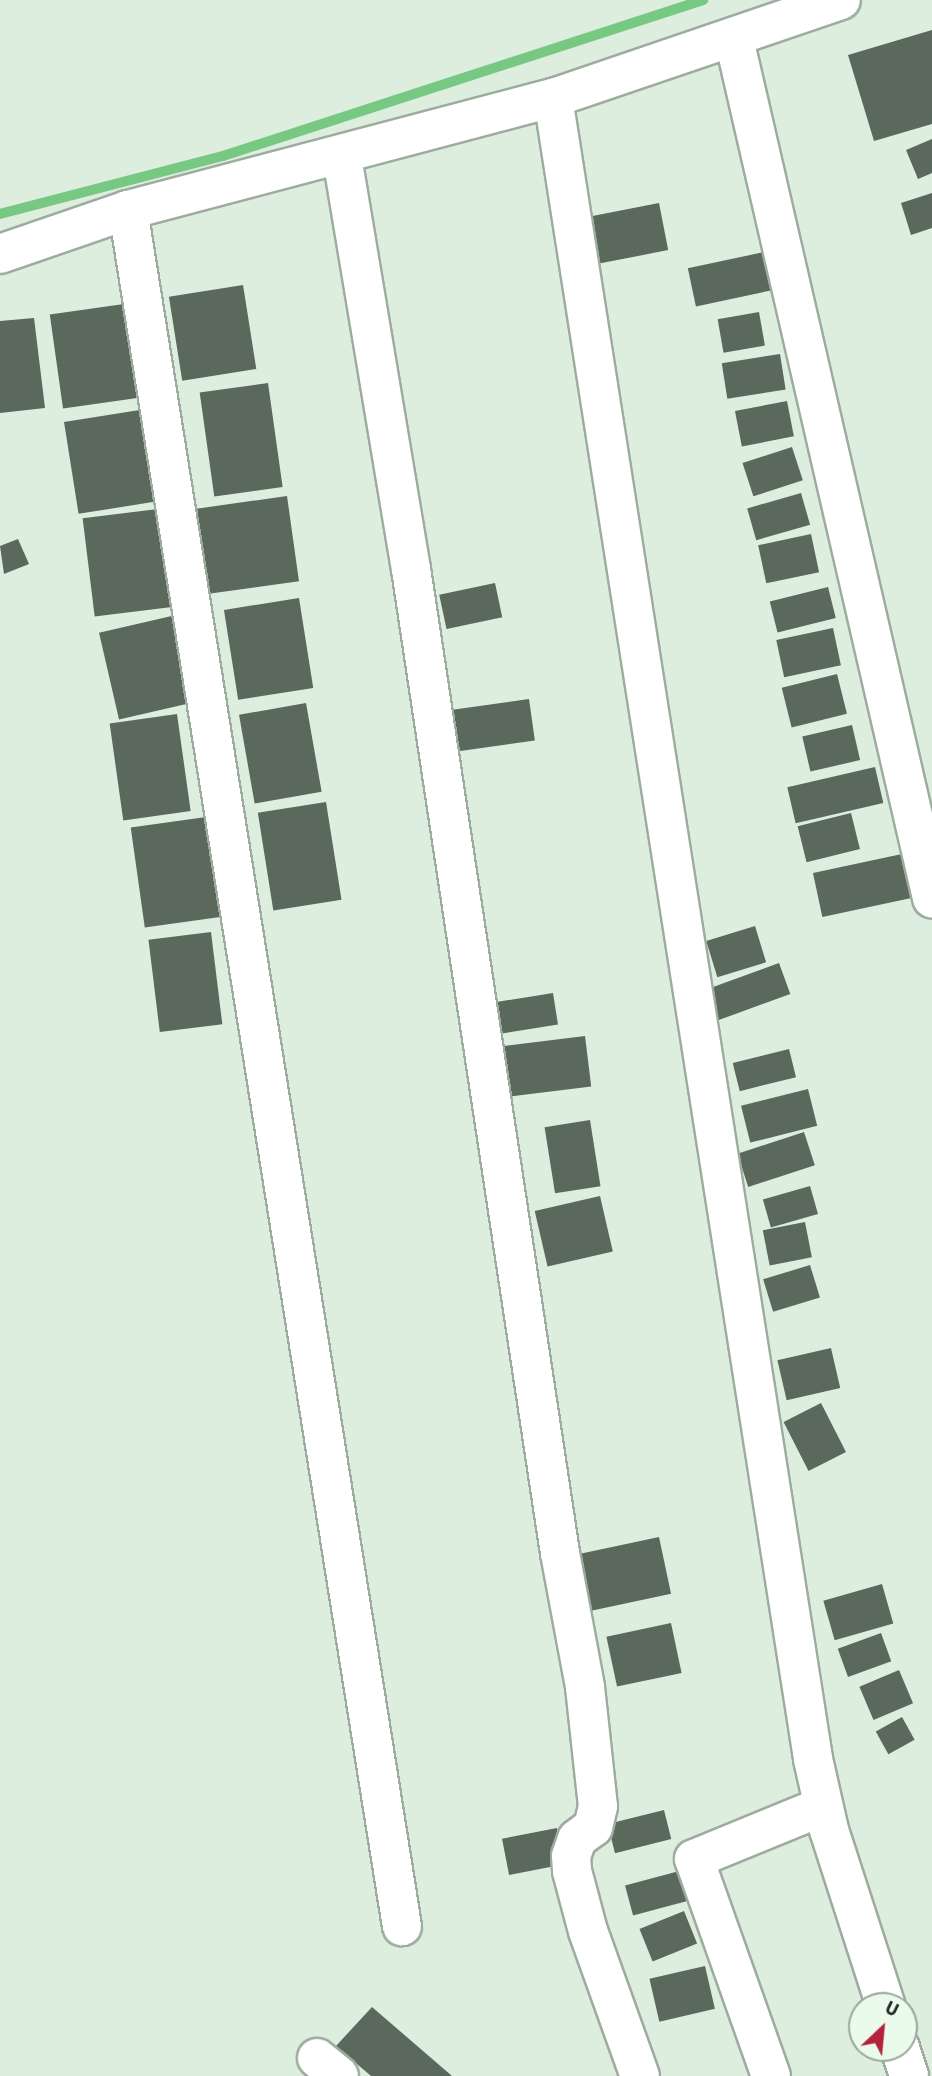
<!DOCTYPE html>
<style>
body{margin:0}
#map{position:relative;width:932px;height:2076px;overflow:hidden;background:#ddedde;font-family:"Source Sans 3",sans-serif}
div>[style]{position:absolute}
.stream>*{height:10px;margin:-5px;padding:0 5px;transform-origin:5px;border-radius:5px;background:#77c882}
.building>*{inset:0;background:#5b685c;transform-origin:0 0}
.roads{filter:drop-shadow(2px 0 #9dac9e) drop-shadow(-2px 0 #9dac9e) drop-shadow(0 2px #9dac9e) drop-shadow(0 -2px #9dac9e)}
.minor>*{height:38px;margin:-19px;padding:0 19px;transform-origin:19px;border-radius:19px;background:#fff}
span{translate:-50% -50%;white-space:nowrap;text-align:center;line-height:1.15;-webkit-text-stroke:7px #eafbeb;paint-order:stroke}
.north{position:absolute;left:848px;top:1992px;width:70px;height:70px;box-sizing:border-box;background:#eafbeb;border:2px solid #9aa79b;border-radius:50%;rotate:26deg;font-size:19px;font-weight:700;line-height:28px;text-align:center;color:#232923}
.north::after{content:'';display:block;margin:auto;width:24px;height:32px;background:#b4223d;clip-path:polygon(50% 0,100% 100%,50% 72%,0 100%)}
</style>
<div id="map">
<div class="stream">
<i style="left:0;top:214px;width:230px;rotate:-14.6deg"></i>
<i style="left:223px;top:156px;width:505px;rotate:-18deg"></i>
</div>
<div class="building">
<i style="clip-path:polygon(932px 30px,932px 124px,874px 141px,848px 55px)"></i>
<i style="clip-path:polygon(932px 139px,932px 173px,918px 179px,906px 150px)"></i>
<i style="clip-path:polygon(932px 193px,932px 228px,911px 235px,901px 203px)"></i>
<i style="left:659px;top:203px;width:48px;height:69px;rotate:79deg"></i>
<i style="left:769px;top:251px;width:39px;height:83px;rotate:78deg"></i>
<i style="left:243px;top:285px;width:85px;height:75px;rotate:81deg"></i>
<i style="left:131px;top:303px;width:95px;height:82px;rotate:82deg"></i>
<i style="left:759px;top:312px;width:34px;height:42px;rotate:80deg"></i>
<i style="clip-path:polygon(34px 318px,45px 408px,0 413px,0 321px)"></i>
<i style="left:780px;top:354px;width:36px;height:59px;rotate:81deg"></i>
<i style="left:268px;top:383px;width:105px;height:69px;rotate:82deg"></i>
<i style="left:787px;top:401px;width:36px;height:53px;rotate:79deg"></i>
<i style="left:146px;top:409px;width:93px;height:83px;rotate:81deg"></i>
<i style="left:792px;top:447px;width:35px;height:52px;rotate:72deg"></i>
<i style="left:801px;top:493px;width:33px;height:56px;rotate:74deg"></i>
<i style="left:287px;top:496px;width:86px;height:93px;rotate:82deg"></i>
<i style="left:166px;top:508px;width:99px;height:84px;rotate:83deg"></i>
<i style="left:811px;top:534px;width:39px;height:54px;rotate:78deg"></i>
<i style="clip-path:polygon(18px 539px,29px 564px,4px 574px,0 546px)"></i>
<i style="left:495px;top:583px;width:35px;height:57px;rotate:78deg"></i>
<i style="left:828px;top:587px;width:32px;height:60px;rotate:76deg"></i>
<i style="left:299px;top:598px;width:91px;height:76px;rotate:81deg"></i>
<i style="left:176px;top:615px;width:89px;height:79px;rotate:77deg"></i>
<i style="left:833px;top:628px;width:38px;height:58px;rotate:78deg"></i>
<i style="left:837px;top:674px;width:41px;height:57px;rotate:76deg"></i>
<i style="left:529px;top:699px;width:42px;height:79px;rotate:82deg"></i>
<i style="left:306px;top:703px;width:90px;height:68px;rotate:80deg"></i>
<i style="left:177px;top:714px;width:98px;height:68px;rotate:82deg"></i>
<i style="left:852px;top:725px;width:36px;height:51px;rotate:77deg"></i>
<i style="left:875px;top:767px;width:37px;height:90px;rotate:77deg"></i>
<i style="left:326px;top:802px;width:99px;height:69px;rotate:81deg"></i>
<i style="left:851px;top:813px;width:37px;height:55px;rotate:76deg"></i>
<i style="left:206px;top:817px;width:101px;height:76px;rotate:82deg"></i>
<i style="left:902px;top:854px;width:45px;height:91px;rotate:78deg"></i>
<i style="left:755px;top:926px;width:38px;height:51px;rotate:73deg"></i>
<i style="left:211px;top:932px;width:93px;height:63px;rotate:83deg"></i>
<i style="left:779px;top:963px;width:33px;height:76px;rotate:70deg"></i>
<i style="left:553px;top:993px;width:32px;height:57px;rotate:81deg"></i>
<i style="left:585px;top:1036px;width:51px;height:84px;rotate:83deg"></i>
<i style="left:789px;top:1049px;width:29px;height:58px;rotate:76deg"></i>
<i style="left:808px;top:1089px;width:38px;height:69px;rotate:76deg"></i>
<i style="left:590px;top:1120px;width:67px;height:46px;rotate:81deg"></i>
<i style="left:804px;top:1132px;width:35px;height:70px;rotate:72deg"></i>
<i style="left:810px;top:1186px;width:29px;height:49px;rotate:74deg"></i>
<i style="left:600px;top:1196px;width:57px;height:67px;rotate:77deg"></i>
<i style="left:805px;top:1222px;width:36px;height:43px;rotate:79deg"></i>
<i style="left:810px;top:1265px;width:34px;height:49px;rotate:73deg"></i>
<i style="left:831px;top:1348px;width:41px;height:55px;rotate:77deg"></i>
<i style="left:821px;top:1403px;width:55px;height:42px;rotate:63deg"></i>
<i style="left:659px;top:1537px;width:58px;height:84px;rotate:78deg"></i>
<i style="left:882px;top:1584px;width:41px;height:61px;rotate:74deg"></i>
<i style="left:671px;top:1623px;width:51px;height:66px;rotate:78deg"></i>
<i style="left:881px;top:1633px;width:30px;height:46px;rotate:70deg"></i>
<i style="left:899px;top:1670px;width:36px;height:43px;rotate:67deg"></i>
<i style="left:902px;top:1717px;width:26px;height:30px;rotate:61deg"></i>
<i style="left:664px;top:1810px;width:30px;height:58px;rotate:76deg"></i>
<i style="left:557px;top:1828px;width:37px;height:56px;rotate:79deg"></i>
<i style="left:683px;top:1870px;width:31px;height:60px;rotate:75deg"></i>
<i style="left:684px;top:1911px;width:35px;height:48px;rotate:68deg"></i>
<i style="left:705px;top:1966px;width:44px;height:57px;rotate:77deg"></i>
<i style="clip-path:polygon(372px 2007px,452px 2076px,371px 2076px,336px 2046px)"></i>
</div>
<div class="roads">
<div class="minor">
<i style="left:734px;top:39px;width:882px;rotate:77.02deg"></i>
<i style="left:553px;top:98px;width:1681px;rotate:81.1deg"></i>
<i style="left:813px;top:1759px;width:73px;rotate:77.3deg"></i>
<i style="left:829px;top:1830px;width:185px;rotate:72.1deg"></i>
<i style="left:342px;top:157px;width:418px;rotate:80.5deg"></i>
<i style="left:411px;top:569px;width:995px;rotate:81.39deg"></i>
<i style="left:560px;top:1553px;width:136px;rotate:79.4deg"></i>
<i style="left:585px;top:1687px;width:120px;rotate:83.8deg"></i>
<i style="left:598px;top:1806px;width:22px;rotate:103deg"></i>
<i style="left:593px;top:1827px;width:20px;rotate:143deg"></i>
<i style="left:577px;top:1839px;width:18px;rotate:109deg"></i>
<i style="left:571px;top:1856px;width:15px;rotate:86deg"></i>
<i style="left:572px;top:1871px;width:62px;rotate:75.1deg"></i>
<i style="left:588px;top:1931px;width:154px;rotate:70.3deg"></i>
<i style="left:128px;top:210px;width:1738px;rotate:80.93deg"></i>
<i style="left:0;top:254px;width:135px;rotate:-19deg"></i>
<i style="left:128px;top:210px;width:440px;rotate:-14.8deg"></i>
<i style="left:553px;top:98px;width:304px;rotate:-18.8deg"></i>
<i style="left:900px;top:2048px;width:29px;rotate:72deg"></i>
<i style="left:317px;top:2058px;width:28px;rotate:39deg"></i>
<i style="left:771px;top:2076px;width:230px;rotate:-109.5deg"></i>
<i style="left:694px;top:1859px;width:139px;rotate:-22.3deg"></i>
</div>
</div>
<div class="north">U</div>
</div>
